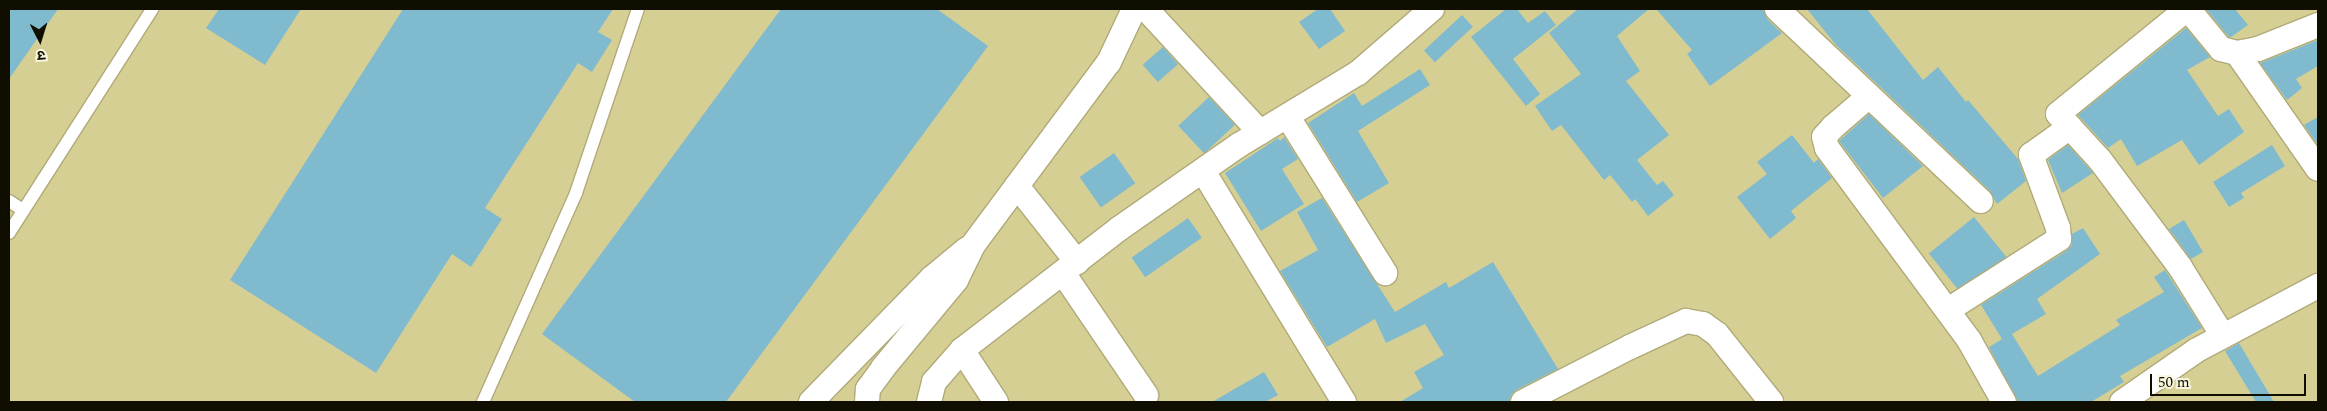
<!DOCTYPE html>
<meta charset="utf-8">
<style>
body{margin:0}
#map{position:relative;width:2327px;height:411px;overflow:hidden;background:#ddd6a4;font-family:Spectral,"Noto Sans Devanagari",serif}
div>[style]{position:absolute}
.built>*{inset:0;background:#d6cf94;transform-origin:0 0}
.building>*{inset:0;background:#80bacf;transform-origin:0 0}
.roads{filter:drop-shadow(1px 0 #b0aa79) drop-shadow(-1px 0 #b0aa79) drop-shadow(0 1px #b0aa79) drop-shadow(0 -1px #b0aa79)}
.lane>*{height:12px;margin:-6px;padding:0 6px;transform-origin:6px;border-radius:6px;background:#fff}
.street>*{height:24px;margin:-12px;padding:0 12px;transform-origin:12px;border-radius:12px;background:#fff}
span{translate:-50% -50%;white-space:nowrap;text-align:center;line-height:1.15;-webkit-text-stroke:5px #f9f6dd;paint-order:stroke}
.frame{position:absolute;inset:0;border:10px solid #100e00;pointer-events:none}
.north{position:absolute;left:15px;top:15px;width:50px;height:50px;-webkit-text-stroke:4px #f9f6dd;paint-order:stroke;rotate:175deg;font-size:14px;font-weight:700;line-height:20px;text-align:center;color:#100e00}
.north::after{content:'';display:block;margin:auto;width:18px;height:22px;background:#100e00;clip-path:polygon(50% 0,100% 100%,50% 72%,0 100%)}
.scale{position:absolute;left:2150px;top:374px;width:156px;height:22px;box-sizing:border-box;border:2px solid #100e00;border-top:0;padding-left:6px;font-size:15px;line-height:18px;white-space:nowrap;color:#100e00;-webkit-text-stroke:4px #f9f6dd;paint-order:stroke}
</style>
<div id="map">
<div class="built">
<i style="left:9px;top:9px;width:2309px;height:393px"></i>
</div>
<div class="building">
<i style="clip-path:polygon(9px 9px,58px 9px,9px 79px)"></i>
<i style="clip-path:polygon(219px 9px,301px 9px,265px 65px,206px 28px)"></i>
<i style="clip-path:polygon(403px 9px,613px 9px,598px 32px,612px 40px,592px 72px,578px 63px,485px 208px,502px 219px,471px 267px,452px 254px,376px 373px,230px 280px)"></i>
<i style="clip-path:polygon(781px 9px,937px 9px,988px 46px,726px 402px,635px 402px,542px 334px)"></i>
<i style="clip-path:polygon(1318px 9px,1330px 9px,1345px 31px,1319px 49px,1299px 22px)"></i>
<i style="clip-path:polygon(1506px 9px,1517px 9px,1528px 23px,1545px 11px,1556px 25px,1513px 59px,1540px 94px,1526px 106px,1471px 37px)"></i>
<i style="clip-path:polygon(1578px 9px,1649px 9px,1617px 36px,1640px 71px,1626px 81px,1669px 135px,1637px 160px,1657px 185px,1663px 181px,1674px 195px,1648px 216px,1635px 199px,1632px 202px,1610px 175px,1604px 180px,1561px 125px,1552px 131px,1535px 106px,1581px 74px,1549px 33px)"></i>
<i style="clip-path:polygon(1656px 9px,1764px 9px,1767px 19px,1782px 33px,1710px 86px,1687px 54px,1692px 50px)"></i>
<i style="clip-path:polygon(1807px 9px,1867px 9px,1923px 80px,1938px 67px,1966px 102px,1968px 100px,2018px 159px,2026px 181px,1997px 204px,1990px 191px,1836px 45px)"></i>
<i style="clip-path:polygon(2206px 9px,2235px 9px,2248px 25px,2231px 37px,2229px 37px)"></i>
<i style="left:1462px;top:15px;width:16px;height:52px;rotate:47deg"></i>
<i style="clip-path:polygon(2186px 28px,2210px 57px,2187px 70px,2218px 116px,2229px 109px,2244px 132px,2199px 165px,2182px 140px,2137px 166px,2121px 139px,2108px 148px,2078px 115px)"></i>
<i style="clip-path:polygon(2318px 40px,2318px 66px,2296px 79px,2302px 88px,2287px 100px,2260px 63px)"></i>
<i style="left:1163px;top:47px;width:23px;height:27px;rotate:49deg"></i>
<i style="clip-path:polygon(1420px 69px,1430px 85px,1358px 131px,1389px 183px,1357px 202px,1308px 123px,1354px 93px,1362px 106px)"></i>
<i style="left:1209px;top:97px;width:38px;height:42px;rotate:47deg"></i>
<i style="clip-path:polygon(1869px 114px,1923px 166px,1883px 198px,1839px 141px)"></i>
<i style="clip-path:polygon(2318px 117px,2318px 145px,2304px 125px)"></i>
<i style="clip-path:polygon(1792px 135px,1814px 163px,1818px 159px,1832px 178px,1791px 211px,1796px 218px,1770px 239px,1737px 197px,1767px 174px,1757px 162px)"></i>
<i style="clip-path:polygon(1284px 137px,1298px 159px,1282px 169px,1304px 204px,1261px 231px,1225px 173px,1278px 138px,1280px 141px)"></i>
<i style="clip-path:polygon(2068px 145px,2093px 173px,2062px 193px,2048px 160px)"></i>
<i style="clip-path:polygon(2272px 145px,2285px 166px,2241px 193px,2244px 198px,2229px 207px,2213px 182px)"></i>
<i style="left:1114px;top:153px;width:37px;height:42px;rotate:55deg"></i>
<i style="clip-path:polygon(1322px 198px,1395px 312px,1446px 282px,1449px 288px,1493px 262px,1558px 369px,1516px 390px,1511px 395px,1509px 402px,1400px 402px,1423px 388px,1414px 372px,1444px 355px,1425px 324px,1386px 343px,1375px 319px,1327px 347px,1280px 271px,1318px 250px,1297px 212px)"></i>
<i style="left:1974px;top:217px;width:51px;height:58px;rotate:51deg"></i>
<i style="left:1188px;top:218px;width:24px;height:69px;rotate:55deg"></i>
<i style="clip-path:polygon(2184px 220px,2203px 252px,2191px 259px,2169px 229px)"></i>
<i style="clip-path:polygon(2083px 228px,2100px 254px,2037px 299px,2046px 314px,2012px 334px,2038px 376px,2120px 325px,2116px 320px,2164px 292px,2154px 277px,2165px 270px,2202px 328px,2120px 376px,2124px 382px,2091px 402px,2018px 402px,1989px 347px,2002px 339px,1981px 305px,2066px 251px,2072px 245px,2072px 234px)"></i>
<i style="clip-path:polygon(2239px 343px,2274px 402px,2256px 402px,2225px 351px)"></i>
<i style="clip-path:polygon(1264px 372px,1278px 395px,1265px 402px,1212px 402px)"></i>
</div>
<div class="roads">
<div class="lane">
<i style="left:9px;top:201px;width:17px;rotate:33deg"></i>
<i style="left:9px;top:233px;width:266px;rotate:-57.4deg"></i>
<i style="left:483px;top:402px;width:229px;rotate:-66deg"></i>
<i style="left:576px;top:193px;width:194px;rotate:-71.4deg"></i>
</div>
<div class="street">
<i style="left:1146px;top:9px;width:168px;rotate:47.2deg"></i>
<i style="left:1777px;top:9px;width:280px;rotate:43.3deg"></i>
<i style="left:2187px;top:9px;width:166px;rotate:140.9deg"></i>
<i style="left:2058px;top:114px;width:62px;rotate:47.6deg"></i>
<i style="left:2100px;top:160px;width:134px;rotate:53.2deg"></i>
<i style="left:2180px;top:267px;width:81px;rotate:58.1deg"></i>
<i style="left:2188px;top:9px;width:52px;rotate:50.5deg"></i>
<i style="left:2221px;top:49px;width:16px;rotate:14deg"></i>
<i style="left:2237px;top:53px;width:21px;rotate:-11deg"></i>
<i style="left:2258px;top:49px;width:65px;rotate:-21.8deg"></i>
<i style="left:2237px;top:53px;width:141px;rotate:55.1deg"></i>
<i style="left:1869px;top:96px;width:48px;rotate:139.3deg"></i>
<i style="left:1833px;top:127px;width:13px;rotate:132deg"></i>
<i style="left:1824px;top:137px;width:11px;rotate:75deg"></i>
<i style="left:1827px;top:148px;width:239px;rotate:53.5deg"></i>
<i style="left:1969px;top:340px;width:71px;rotate:60.6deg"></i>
<i style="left:1288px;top:117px;width:184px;rotate:58.1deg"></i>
<i style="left:1203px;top:171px;width:271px;rotate:58.6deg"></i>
<i style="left:1017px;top:186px;width:97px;rotate:51.7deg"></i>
<i style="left:1063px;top:273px;width:148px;rotate:55.8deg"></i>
<i style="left:1948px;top:310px;width:132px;rotate:-32.6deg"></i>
<i style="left:2059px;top:239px;width:11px;rotate:-95deg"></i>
<i style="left:2058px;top:228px;width:78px;rotate:-110.3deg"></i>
<i style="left:2031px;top:155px;width:48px;rotate:-35.7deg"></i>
<i style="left:962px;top:350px;width:62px;rotate:56.8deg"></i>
<i style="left:811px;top:402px;width:173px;rotate:-45.7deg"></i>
<i style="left:932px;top:278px;width:45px;rotate:-39.6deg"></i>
<i style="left:867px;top:402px;width:13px;rotate:-86deg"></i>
<i style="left:868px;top:389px;width:26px;rotate:-54deg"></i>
<i style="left:883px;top:368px;width:114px;rotate:-50.3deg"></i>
<i style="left:956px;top:280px;width:39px;rotate:-64deg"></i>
<i style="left:973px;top:245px;width:228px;rotate:-53.4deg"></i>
<i style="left:1109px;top:62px;width:59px;rotate:-64.7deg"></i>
<i style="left:929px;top:402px;width:21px;rotate:-76deg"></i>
<i style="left:934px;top:382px;width:43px;rotate:-48.8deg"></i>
<i style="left:962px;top:350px;width:200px;rotate:-37.7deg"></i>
<i style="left:1120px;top:228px;width:145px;rotate:-34.9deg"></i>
<i style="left:1239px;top:145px;width:139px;rotate:-31.2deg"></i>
<i style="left:1358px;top:73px;width:98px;rotate:-40.9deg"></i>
<i style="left:1523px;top:402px;width:120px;rotate:-27.2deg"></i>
<i style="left:1630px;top:347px;width:62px;rotate:-24.9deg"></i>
<i style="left:1686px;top:321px;width:17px;rotate:10deg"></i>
<i style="left:1703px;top:324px;width:17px;rotate:36deg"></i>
<i style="left:1717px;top:334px;width:87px;rotate:51.5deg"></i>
<i style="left:2122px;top:402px;width:91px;rotate:-34.7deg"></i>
<i style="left:2197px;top:350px;width:137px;rotate:-27.9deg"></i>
</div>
</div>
<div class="frame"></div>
<div class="north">उ</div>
<div class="scale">50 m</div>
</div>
